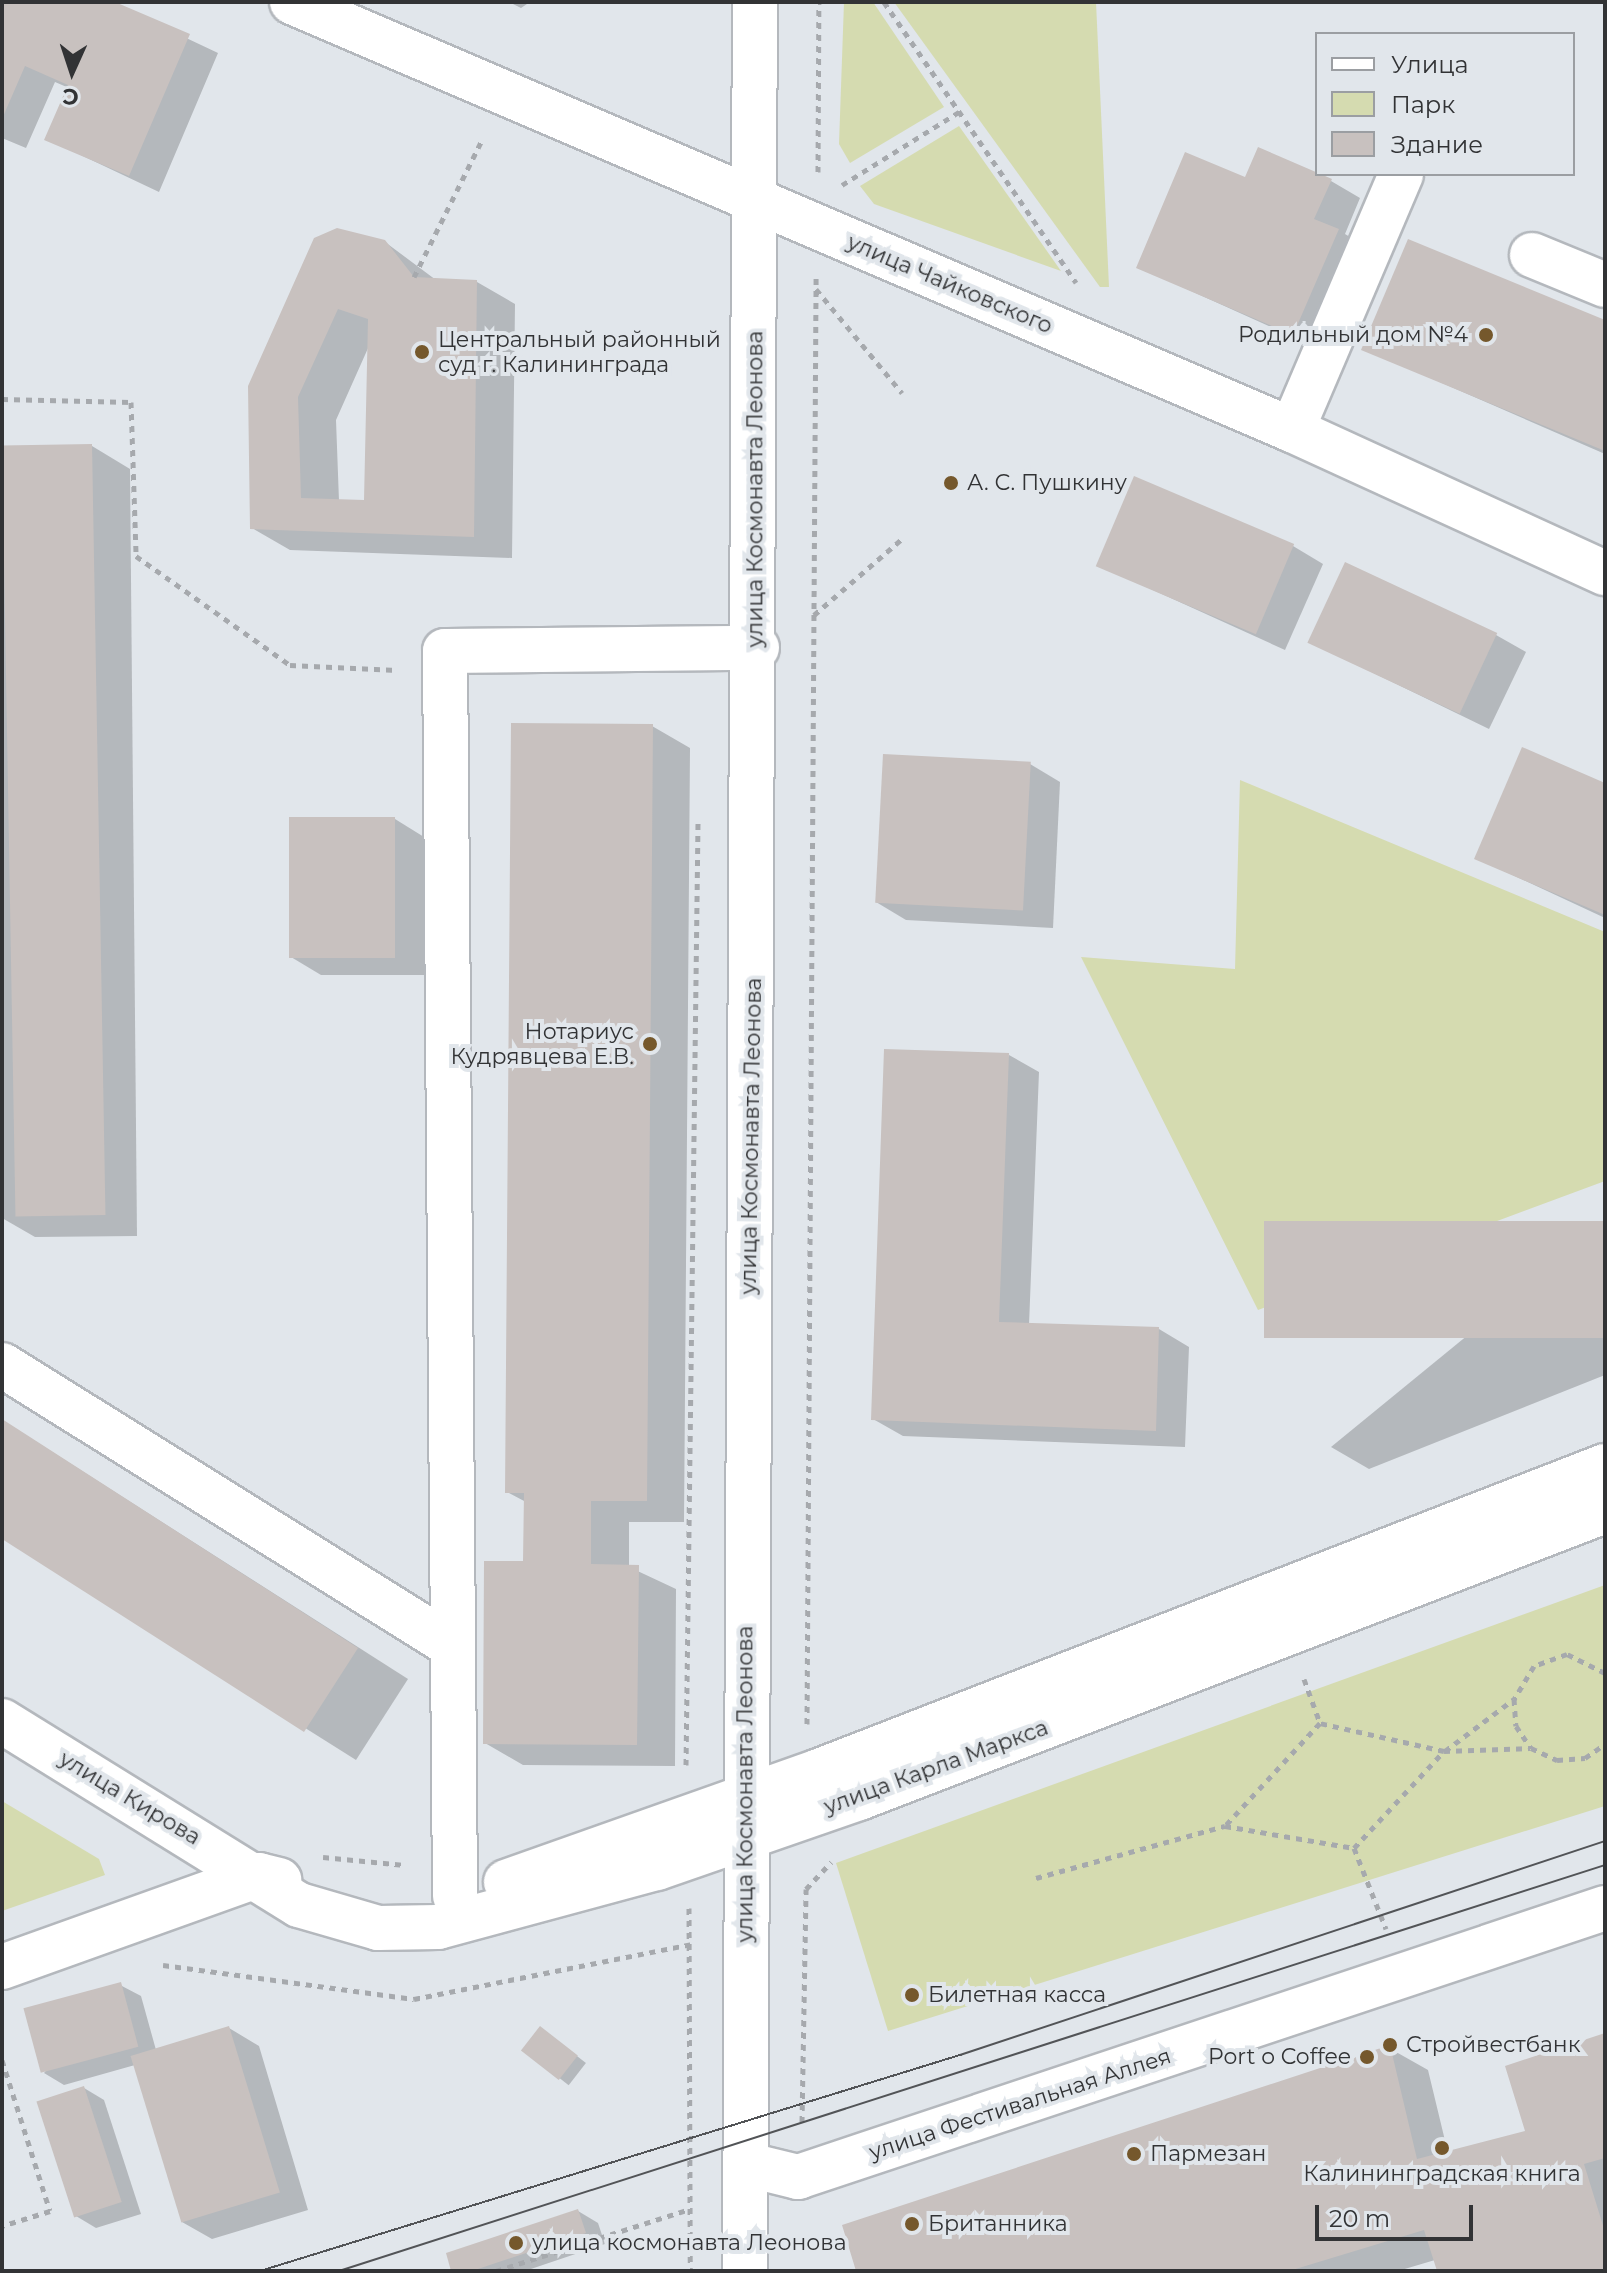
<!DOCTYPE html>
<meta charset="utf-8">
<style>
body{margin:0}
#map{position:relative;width:1607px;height:2273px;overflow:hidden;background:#e1e6eb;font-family:Montserrat,sans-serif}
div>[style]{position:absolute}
.green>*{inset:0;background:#d5dbb0}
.shadow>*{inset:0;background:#0003;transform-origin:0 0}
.building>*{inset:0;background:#c8c1bf;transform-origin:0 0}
.path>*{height:5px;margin-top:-2.5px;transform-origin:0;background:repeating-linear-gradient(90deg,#a6a9ad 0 6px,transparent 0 12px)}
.roads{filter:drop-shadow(2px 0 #b4b8bd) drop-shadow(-2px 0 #b4b8bd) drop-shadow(0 2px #b4b8bd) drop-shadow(0 -2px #b4b8bd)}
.minor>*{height:44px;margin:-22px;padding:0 22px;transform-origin:22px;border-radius:22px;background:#fff}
.major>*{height:44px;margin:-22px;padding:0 22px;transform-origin:22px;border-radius:22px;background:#fff}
.tram>*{height:2px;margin:-1px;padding:0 1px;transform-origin:1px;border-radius:1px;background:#525457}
.dots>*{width:22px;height:22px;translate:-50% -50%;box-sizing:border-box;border:4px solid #e1e6eb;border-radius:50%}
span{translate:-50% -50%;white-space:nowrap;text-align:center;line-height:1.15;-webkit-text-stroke:8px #e1e6eb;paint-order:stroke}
.street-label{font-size:22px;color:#323335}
.poi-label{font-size:22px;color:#323335}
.right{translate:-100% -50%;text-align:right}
.left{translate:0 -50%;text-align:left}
.frame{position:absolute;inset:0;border:4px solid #323335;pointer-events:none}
.legend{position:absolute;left:1315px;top:32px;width:260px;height:144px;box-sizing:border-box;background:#e1e6eb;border:2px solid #9b9ea2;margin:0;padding:10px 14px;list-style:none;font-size:24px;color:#323335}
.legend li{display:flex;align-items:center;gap:16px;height:40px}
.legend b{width:40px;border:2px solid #9b9ea2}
.north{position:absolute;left:32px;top:32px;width:80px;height:80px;-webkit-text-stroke:6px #e1e6eb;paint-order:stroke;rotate:183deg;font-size:22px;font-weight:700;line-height:32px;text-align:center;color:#323335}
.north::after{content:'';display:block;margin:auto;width:28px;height:36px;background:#323335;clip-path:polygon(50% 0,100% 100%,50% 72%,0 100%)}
.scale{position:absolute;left:1315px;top:2205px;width:158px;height:36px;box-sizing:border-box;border:4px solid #323335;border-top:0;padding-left:10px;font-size:24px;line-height:28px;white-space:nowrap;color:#323335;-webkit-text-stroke:6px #e1e6eb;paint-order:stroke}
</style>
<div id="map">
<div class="green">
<i style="clip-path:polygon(844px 2px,873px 2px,944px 107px,850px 163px,839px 144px)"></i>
<i style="clip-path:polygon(894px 2px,1096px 2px,1109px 287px,1100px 287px)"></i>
<i style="clip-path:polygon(959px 126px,1061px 271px,874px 204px,860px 186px)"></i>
<i style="clip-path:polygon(1240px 780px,1605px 932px,1605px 1181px,1258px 1310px,1081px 957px,1235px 969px)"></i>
<i style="clip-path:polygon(1605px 1585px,1605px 1806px,888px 2031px,836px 1863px)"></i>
<i style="clip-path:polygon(2px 1801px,99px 1859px,105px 1875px,2px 1911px)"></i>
</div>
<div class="shadow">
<i style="clip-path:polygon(2px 2px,110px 2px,218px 53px,159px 192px,47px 139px,69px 88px,55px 82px,26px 148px,2px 138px)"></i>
<i style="clip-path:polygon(509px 2px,530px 2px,521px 8px)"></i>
<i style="clip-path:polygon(1246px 180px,1331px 181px,1360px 198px,1345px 234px,1368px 248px,1324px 351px,1138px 267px)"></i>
<i style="clip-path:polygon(evenodd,385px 242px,436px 280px,477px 282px,515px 304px,512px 558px,290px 550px,252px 528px,250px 386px,385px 242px,369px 346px,366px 502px,339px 501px,336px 420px,369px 346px)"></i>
<i style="clip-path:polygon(1605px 322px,1605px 454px,1364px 349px)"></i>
<i style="clip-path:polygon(92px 446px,130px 469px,137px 1236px,35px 1237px,2px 1218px,2px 447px)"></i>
<i style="clip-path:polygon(1293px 546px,1323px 564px,1285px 650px,1098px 565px)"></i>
<i style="clip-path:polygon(1496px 635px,1526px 652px,1489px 729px,1310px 642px)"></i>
<i style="clip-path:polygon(652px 726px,690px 748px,684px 1522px,629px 1522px,629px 1567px,676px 1589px,675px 1766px,523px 1765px,485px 1743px,525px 1563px,526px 1502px,507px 1492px)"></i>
<i style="clip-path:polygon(1030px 764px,1060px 782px,1053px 928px,906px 920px,876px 902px)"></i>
<i style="clip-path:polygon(1605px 785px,1605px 918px,1476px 858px)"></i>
<i style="clip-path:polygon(395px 819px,424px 837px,425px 975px,321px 975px,291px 957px)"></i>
<i style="clip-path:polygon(1009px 1055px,1039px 1072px,1029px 1325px,1159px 1329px,1189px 1347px,1185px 1447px,903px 1436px,873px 1419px)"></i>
<i style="clip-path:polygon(1605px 1223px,1605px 1375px,1369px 1469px,1331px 1447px)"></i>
<i style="clip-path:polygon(2px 1420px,408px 1679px,356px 1760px,2px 1537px)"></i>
<i style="clip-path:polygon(120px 1985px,141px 1996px,156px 2050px,229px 2028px,259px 2046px,308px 2210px,212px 2239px,182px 2222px,135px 2065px,64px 2085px,44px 2073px)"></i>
<i style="left:541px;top:2028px;width:57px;height:28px;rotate:38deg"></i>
<i style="clip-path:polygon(1605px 2035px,1605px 2271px,1439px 2271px,1435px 2260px,1398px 2271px,858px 2271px,1389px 2048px,1428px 2070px,1448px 2153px,1528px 2133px)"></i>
<i style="clip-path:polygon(84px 2088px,104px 2100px,141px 2214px,96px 2228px,76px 2216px)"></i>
<i style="clip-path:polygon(578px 2211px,598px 2223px,605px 2244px,525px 2271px,454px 2271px)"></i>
</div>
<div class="building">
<i style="clip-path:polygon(2px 2px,115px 2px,190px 34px,129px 176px,44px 140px,68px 85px,25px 66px,2px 119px)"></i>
<i style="clip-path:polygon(1258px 147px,1332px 179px,1314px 219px,1339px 229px,1293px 335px,1136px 268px,1185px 152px,1245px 177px)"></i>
<i style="clip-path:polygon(evenodd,337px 228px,385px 240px,414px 277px,477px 280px,474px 537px,250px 529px,248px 386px,314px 238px,337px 228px,338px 309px,368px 319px,364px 500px,301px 498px,298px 397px,338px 309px)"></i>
<i style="clip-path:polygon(1408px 239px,1605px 320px,1605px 451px,1361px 350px)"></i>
<i style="left:92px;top:444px;width:771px;height:90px;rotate:89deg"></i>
<i style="left:1134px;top:476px;width:174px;height:98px;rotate:23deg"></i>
<i style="left:1345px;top:562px;width:168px;height:89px;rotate:25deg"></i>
<i style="clip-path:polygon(511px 723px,653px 724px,647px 1501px,591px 1501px,591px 1564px,639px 1565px,637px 1745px,483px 1744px,484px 1561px,523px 1561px,524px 1493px,505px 1493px)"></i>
<i style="clip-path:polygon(1522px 747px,1605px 783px,1605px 915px,1474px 859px)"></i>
<i style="left:883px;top:754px;width:148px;height:149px;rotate:3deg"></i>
<i style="left:289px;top:817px;width:106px;height:141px"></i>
<i style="clip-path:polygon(884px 1049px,1009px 1053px,999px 1322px,1159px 1327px,1156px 1431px,871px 1420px)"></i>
<i style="left:1605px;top:1221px;width:117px;height:341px;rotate:90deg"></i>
<i style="clip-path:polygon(2px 1419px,358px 1648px,304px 1732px,2px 1539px)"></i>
<i style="left:121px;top:1982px;width:67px;height:101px;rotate:75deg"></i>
<i style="left:229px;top:2026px;width:174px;height:103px;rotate:73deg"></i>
<i style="left:540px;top:2026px;width:48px;height:31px;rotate:38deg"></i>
<i style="clip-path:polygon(1605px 2033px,1605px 2158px,1584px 2164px,1605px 2232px,1605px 2271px,1437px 2271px,1424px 2230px,1289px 2271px,856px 2271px,842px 2225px,1390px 2045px,1417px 2159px,1525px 2131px,1505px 2066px)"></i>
<i style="left:84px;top:2086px;width:122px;height:50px;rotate:72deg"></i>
<i style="clip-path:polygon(578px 2209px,586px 2233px,472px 2271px,451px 2271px,446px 2253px)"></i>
</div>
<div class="path">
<i style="left:884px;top:2px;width:340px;rotate:55.6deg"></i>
<i style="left:818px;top:172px;width:170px;rotate:-89.7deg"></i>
<i style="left:842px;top:185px;width:142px;rotate:-32deg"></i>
<i style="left:414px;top:277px;width:155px;rotate:-63.6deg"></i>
<i style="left:816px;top:289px;width:135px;rotate:50.4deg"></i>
<i style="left:2px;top:399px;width:129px;rotate:1.3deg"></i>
<i style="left:131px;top:402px;width:154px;rotate:88.1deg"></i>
<i style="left:136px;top:556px;width:189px;rotate:35.3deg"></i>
<i style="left:290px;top:665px;width:107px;rotate:2.7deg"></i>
<i style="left:814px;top:615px;width:119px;rotate:-40.9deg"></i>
<i style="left:1605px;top:1673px;width:42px;rotate:-153.4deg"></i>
<i style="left:1567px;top:1654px;width:35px;rotate:160deg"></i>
<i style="left:1534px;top:1666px;width:39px;rotate:121deg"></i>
<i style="left:1514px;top:1699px;width:27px;rotate:86deg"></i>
<i style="left:1516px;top:1726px;width:27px;rotate:56deg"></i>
<i style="left:1531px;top:1748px;width:29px;rotate:25deg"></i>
<i style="left:1557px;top:1760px;width:28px;rotate:-4deg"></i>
<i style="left:1585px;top:1758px;width:24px;rotate:-35deg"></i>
<i style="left:1304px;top:1679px;width:47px;rotate:70deg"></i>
<i style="left:807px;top:1724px;width:1446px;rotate:-89.64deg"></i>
<i style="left:1444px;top:1751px;width:86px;rotate:-2deg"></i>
<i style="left:1445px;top:1751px;width:86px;rotate:-37deg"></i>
<i style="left:686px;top:1765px;width:946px;rotate:-89.27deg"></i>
<i style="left:1354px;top:1848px;width:87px;rotate:68.4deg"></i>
<i style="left:323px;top:1857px;width:82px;rotate:5.6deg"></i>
<i style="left:1036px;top:1878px;width:196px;rotate:-15.4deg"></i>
<i style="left:1225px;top:1826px;width:131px;rotate:9.7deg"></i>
<i style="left:1354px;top:1848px;width:132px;rotate:-47.1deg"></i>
<i style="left:1444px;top:1751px;width:127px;rotate:-167.3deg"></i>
<i style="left:1320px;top:1723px;width:140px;rotate:132.7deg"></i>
<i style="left:689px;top:1908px;width:363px;rotate:89.8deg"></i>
<i style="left:163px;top:1965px;width:253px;rotate:7.7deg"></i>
<i style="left:414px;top:1999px;width:284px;rotate:-11.2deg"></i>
<i style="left:2px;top:2060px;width:158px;rotate:72.4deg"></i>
<i style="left:50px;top:2211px;width:50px;rotate:162.6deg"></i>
<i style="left:802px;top:2122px;width:233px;rotate:-89deg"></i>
<i style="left:806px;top:1889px;width:37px;rotate:-47deg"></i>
<i style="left:496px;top:2271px;width:204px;rotate:-17.7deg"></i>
</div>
<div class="roads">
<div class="minor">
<i style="left:292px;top:2px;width:1088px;rotate:23.17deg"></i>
<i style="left:1292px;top:430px;width:344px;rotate:24.6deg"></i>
<i style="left:1532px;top:255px;width:79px;rotate:22.3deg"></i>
<i style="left:1292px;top:430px;width:278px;rotate:-66.9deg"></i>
<i style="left:2px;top:1365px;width:529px;rotate:31.95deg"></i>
<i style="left:455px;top:1896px;width:1245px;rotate:-90.46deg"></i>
<i style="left:445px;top:651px;width:312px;rotate:-0.6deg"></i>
<i style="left:745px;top:2164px;width:55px;rotate:13.8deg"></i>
<i style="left:798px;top:2177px;width:851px;rotate:-18.43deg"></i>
</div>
<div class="major">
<i style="left:2px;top:1721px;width:349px;rotate:31.8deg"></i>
<i style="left:299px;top:1905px;width:82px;rotate:16.2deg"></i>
<i style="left:378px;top:1928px;width:60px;rotate:-1deg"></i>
<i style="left:438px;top:1927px;width:227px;rotate:-15.1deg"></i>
<i style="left:657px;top:1868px;width:214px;rotate:-19.1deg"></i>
<i style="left:859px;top:1798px;width:799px;rotate:-21.04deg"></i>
<i style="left:506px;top:1882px;width:332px;rotate:-19.5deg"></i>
<i style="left:819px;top:1771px;width:843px;rotate:-21.21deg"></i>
<i style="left:2px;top:1967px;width:273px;rotate:-19.7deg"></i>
<i style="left:259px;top:1875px;width:21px;rotate:14deg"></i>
<i style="left:745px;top:2271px;width:2269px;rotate:-89.75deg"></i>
</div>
</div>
<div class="tram">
<i style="left:260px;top:2271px;width:733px;rotate:-17.15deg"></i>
<i style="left:960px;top:2055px;width:680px;rotate:-18.35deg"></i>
<i style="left:339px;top:2271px;width:1330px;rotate:-17.78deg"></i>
</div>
<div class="dots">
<i style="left:1486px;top:335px;background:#75582c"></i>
<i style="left:422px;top:352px;background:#75582c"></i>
<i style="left:951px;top:483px;background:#75582c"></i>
<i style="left:650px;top:1044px;background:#75582c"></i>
<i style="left:912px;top:1995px;background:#75582c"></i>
<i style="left:1390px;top:2045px;background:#75582c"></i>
<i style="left:1367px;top:2057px;background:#75582c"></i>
<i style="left:1442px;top:2148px;background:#75582c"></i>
<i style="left:1134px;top:2154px;background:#75582c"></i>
<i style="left:912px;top:2224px;background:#75582c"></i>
<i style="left:516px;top:2243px;background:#75582c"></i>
</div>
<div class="street-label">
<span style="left:950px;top:284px;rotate:23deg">улица Чайковского</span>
<span style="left:755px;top:489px;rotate:-90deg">улица Космонавта Леонова</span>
<span style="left:751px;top:1136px;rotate:-89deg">улица Космонавта Леонова</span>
<span style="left:936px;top:1767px;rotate:-20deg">улица Карла Маркса</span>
<span style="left:745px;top:1784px;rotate:-90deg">улица Космонавта Леонова</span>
<span style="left:130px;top:1798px;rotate:31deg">улица Кирова</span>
<span style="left:1020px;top:2104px;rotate:-18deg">улица Фестивальная Аллея</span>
</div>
<div class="poi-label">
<span class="right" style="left:1468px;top:335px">Родильный дом №4</span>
<span class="left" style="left:438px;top:352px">Центральный районный<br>суд г. Калининграда</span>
<span class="left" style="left:967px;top:483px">А. С. Пушкину</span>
<span class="right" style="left:634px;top:1044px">Нотариус<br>Кудрявцева Е.В.</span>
<span class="left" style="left:928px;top:1995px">Билетная касса</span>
<span class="left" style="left:1406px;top:2045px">Стройвестбанк</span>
<span class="right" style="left:1351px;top:2057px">Port o Coffee</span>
<span class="left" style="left:1150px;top:2154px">Пармезан</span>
<span style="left:1442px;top:2174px">Калининградская книга</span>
<span class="left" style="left:928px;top:2224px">Британника</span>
<span class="left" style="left:532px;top:2243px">улица космонавта Леонова</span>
</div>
<div class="frame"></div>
<ul class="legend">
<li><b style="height:10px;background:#fff"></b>Улица</li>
<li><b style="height:22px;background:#d5dbb0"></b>Парк</li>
<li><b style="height:22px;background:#c8c1bf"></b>Здание</li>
</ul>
<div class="north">С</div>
<div class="scale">20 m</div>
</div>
